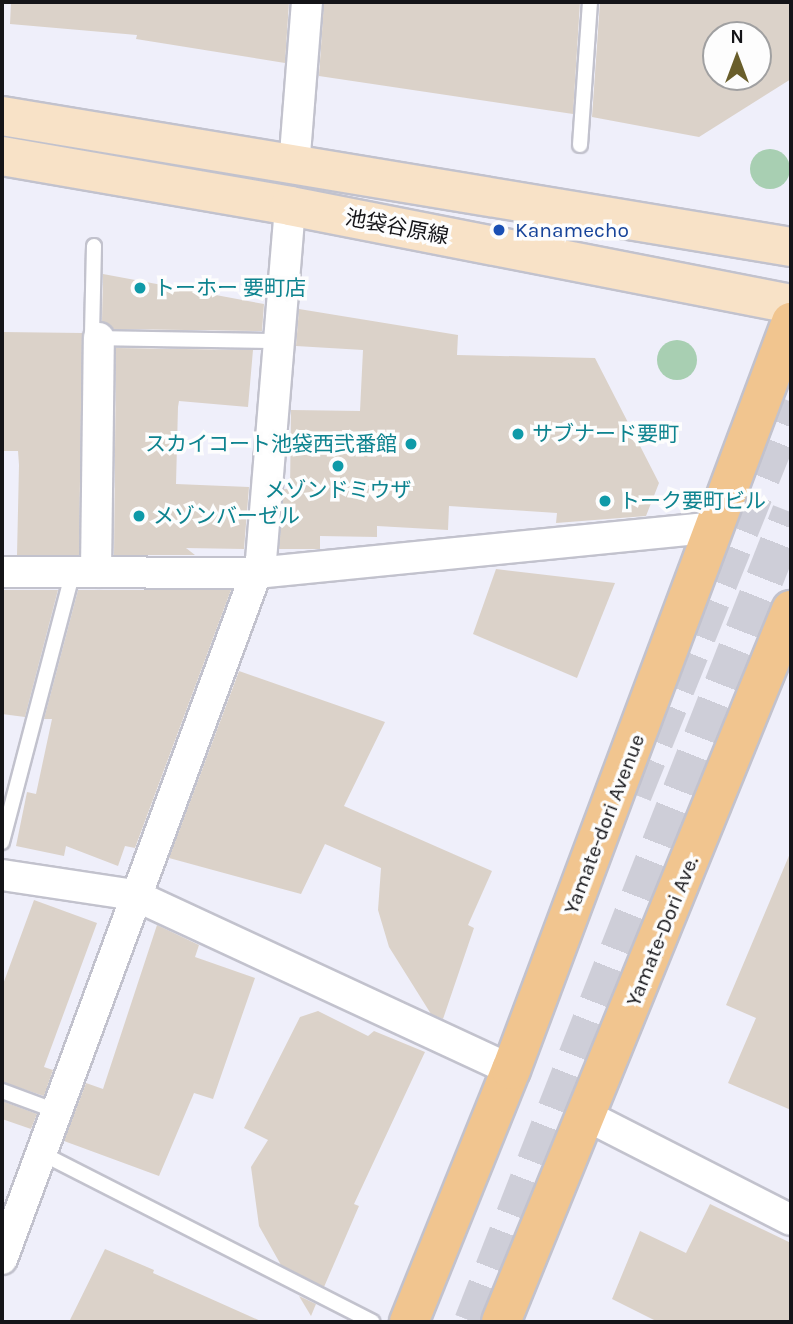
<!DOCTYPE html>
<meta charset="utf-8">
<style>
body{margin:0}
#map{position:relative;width:793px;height:1324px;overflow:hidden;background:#efeffa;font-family:Karla,"Noto Sans JP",sans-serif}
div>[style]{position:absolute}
.green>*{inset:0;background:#a8cfb2}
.round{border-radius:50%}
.building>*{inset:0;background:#dbd2c9}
.highway-tunnel>*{height:38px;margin-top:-19px;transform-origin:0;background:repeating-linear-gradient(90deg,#ceced8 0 38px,transparent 0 57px)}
.roads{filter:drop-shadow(2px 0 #c2c2cd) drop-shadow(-2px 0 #c2c2cd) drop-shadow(0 2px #c2c2cd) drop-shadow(0 -2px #c2c2cd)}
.lane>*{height:14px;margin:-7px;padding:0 7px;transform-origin:7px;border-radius:7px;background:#fff}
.street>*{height:30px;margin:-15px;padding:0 15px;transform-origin:15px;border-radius:15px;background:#fff}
.secondary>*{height:38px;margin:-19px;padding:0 19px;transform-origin:19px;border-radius:19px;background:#f8e2c7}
.primary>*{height:38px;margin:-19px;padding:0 19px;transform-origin:19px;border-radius:19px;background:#f1c58f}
.dots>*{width:19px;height:19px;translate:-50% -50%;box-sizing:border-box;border:4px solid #fdfdfd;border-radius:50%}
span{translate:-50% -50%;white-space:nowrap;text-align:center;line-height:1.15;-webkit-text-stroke:7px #fdfdfd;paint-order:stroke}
.street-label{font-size:21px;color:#141418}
.transit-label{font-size:21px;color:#164399}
.left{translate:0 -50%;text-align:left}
.culture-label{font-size:21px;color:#0d838f}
.right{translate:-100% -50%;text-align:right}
.frame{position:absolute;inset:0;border:4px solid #141418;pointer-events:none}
.north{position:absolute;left:702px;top:21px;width:70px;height:70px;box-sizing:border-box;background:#fdfdfd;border:2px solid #a0a0a1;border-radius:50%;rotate:0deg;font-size:19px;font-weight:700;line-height:28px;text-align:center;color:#141418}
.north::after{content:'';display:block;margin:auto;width:24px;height:32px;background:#695e2b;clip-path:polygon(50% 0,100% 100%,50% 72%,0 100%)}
</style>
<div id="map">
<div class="green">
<i class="round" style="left:750px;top:149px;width:40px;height:40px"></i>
<i class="round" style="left:657px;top:340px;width:40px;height:40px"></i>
</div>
<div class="building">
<i style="clip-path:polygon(11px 2px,289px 2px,285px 63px,136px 39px,137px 35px,10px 24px)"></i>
<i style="clip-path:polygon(324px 2px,580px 2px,573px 114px,319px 76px)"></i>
<i style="clip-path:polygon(evenodd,600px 2px,791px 2px,791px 79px,699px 137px,592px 117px,600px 2px,716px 35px,758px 35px,758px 77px,716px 77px,716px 35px)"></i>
<i style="clip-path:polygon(103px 274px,264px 304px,262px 331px,114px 329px,102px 321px)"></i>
<i style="clip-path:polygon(299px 309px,458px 335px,457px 355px,595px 358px,659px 483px,646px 516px,556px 523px,557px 513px,449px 506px,448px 530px,377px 526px,377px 537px,320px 536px,320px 549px,279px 549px,284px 489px,290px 489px,291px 410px,360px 411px,363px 350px,296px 346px)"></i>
<i style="clip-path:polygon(2px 332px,82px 333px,79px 555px,17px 555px,19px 465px,18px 451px,2px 451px)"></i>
<i style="clip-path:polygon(116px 348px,253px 350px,248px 407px,179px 401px,178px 407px,176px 484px,249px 487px,244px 549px,186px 548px,195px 555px,114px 555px)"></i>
<i style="clip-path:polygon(496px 569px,615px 583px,577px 678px,473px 634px)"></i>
<i style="clip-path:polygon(2px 590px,58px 590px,25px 717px,2px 714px)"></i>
<i style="clip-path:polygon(78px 590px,231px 590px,135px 848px,125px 846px,118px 866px,66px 846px,64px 856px,16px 846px,27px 792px,36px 794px,52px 719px,44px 719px)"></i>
<i style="clip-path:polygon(239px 671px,385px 722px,344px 806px,492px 871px,468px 925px,474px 928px,443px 1019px,431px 1014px,389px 947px,378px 910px,381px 868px,325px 844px,301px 894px,169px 858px)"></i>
<i style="clip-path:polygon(791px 851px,791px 1110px,728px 1083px,756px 1018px,726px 1005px)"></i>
<i style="clip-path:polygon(34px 900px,97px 923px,44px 1067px,53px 1070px,44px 1096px,2px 1082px,2px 987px)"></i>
<i style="clip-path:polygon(157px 925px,199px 945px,195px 957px,255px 978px,213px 1099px,194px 1093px,159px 1176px,64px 1141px,86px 1083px,103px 1089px)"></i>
<i style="clip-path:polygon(318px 1011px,368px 1036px,374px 1031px,425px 1052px,354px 1204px,359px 1206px,324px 1287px,281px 1265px,259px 1226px,251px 1167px,268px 1140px,244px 1128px,300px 1017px)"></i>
<i style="clip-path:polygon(2px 1101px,37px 1114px,31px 1129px,2px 1119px)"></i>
<i style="clip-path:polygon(710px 1204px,791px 1243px,791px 1322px,658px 1322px,612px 1299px,640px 1231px,686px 1253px)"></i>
<i style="clip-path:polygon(105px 1249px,154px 1270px,153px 1273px,263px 1322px,69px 1322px)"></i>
<i style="clip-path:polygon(299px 1296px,316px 1304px,311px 1316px)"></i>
</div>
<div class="highway-tunnel">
<i style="left:633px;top:794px;width:423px;rotate:-68deg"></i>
<i style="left:473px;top:1322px;width:870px;rotate:-68.57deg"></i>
</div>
<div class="roads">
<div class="lane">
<i style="left:580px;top:145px;width:143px;rotate:-86deg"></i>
<i style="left:94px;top:246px;width:88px;rotate:91.3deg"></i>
<i style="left:92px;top:334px;width:8px;rotate:30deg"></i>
<i style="left:99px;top:338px;width:180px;rotate:1deg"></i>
<i style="left:2px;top:842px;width:279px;rotate:-75.3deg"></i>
<i style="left:2px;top:1091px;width:58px;rotate:20.3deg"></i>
<i style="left:41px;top:1153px;width:372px;rotate:27deg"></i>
</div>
<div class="street">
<i style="left:294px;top:167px;width:166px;rotate:-85.5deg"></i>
<i style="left:2px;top:572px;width:254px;rotate:0.2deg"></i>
<i style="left:256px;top:573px;width:463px;rotate:-5.7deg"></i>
<i style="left:96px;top:572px;width:234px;rotate:-89.3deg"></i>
<i style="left:2px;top:875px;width:134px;rotate:8.6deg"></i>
<i style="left:134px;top:895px;width:416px;rotate:24.9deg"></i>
<i style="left:587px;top:1116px;width:229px;rotate:27deg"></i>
<i style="left:2px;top:1259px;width:745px;rotate:-69.67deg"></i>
<i style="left:261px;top:560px;width:355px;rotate:-85.3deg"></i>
</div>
<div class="secondary">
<i style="left:2px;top:116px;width:800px;rotate:9.43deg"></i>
<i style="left:2px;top:156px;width:292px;rotate:9.8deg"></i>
<i style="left:290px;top:206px;width:510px;rotate:11.07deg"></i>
</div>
<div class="primary">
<i style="left:409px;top:1322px;width:272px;rotate:-68deg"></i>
<i style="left:511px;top:1070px;width:799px;rotate:-69.48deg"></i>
<i style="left:501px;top:1322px;width:769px;rotate:-67.84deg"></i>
</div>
</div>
<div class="dots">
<i style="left:499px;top:230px;background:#1a4fb4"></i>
<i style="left:140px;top:288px;background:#0f9aa8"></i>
<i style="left:518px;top:434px;background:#0f9aa8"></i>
<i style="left:411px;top:444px;background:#0f9aa8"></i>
<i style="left:338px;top:466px;background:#0f9aa8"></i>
<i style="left:605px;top:501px;background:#0f9aa8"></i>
<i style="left:139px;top:516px;background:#0f9aa8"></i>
</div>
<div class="street-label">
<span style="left:397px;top:227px;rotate:11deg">池袋谷原線</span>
<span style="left:604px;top:824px;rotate:-69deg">Yamate-dori Avenue</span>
<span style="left:662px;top:931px;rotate:-68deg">Yamate-Dori Ave.</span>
</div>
<div class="transit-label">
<span class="left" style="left:515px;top:230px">Kanamecho</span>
</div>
<div class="culture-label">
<span class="left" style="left:154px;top:288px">トーホー 要町店</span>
<span class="left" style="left:532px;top:434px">サブナード要町</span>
<span class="right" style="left:397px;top:444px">スカイコート池袋西弐番館</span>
<span style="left:338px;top:490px">メゾンドミウザ</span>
<span class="left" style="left:619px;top:501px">トーク要町ビル</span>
<span class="left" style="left:153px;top:516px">メゾンバーゼル</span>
</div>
<div class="frame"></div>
<div class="north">N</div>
</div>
